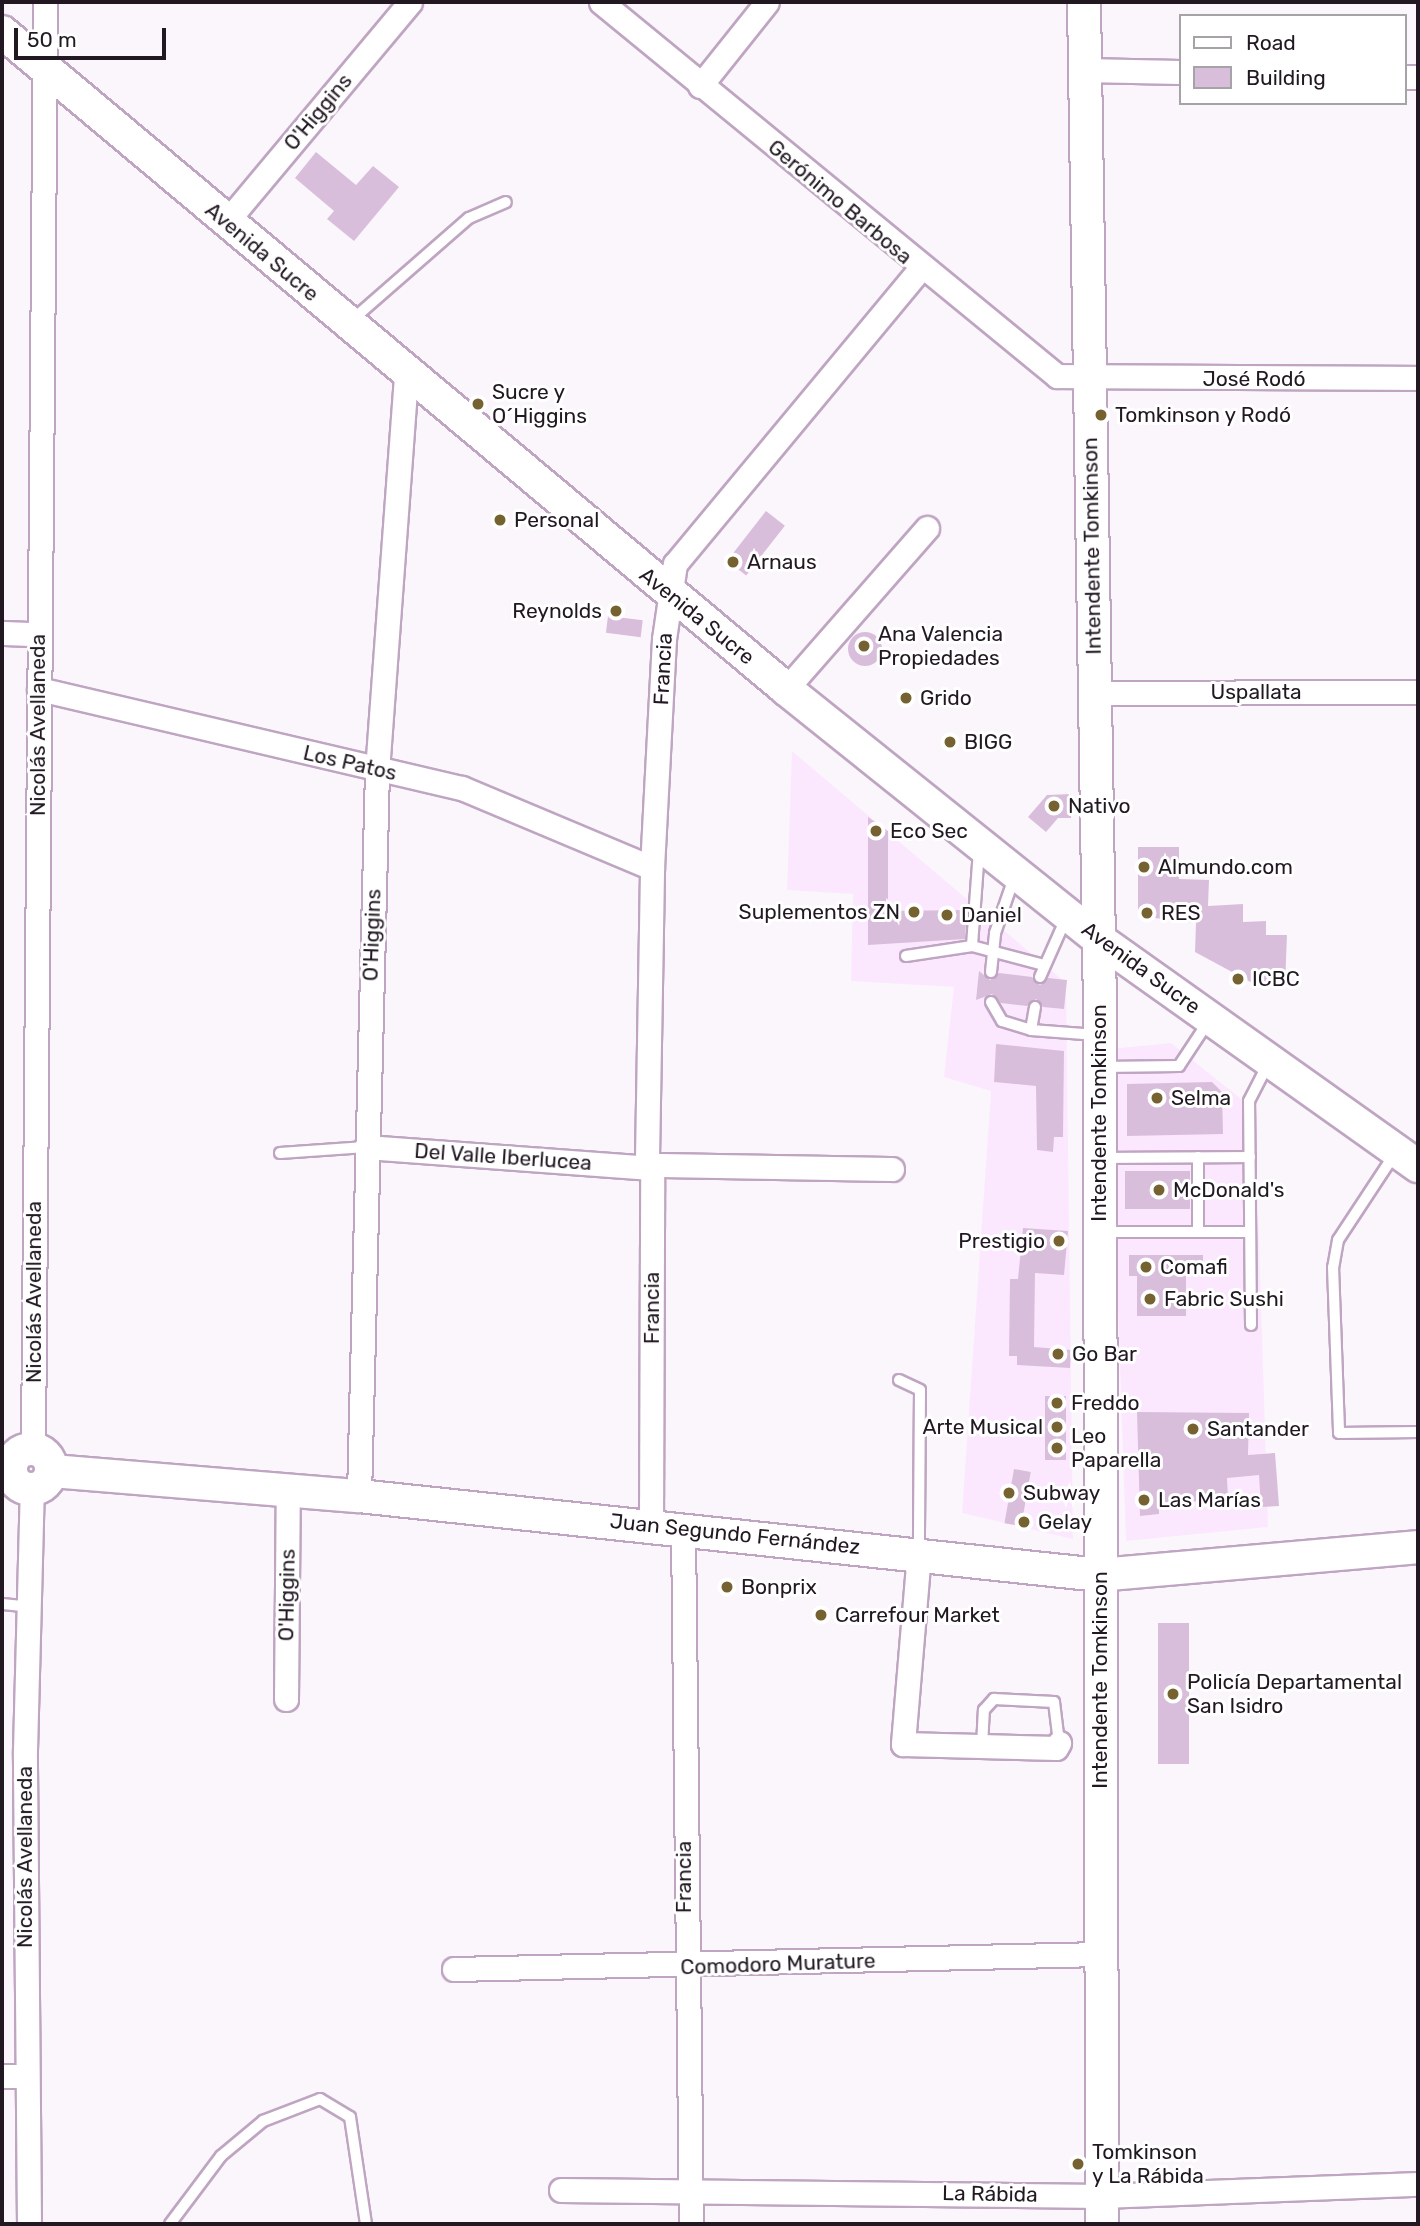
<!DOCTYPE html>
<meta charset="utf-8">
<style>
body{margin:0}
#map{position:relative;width:1420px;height:2226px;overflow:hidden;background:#fbf6fc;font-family:Rubik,sans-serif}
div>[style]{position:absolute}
.built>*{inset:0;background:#fce8fe}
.building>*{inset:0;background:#d9bedc;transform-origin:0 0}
.round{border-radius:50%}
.roads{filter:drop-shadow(2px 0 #bfa5c2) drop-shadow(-2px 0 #bfa5c2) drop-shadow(0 2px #bfa5c2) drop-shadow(0 -2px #bfa5c2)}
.lane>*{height:10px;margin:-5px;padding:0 5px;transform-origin:5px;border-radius:5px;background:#fff}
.street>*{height:23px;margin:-11.5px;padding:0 11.5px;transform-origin:11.5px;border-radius:11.5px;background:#fff}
.secondary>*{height:32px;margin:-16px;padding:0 16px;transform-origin:16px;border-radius:16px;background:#fff}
.secondary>.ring{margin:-16px;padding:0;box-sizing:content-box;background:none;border:32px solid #fff;border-radius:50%}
.dots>*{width:19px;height:19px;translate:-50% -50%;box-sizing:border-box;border:4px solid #fff;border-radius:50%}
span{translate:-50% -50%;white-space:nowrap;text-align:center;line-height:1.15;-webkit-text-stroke:6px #fff;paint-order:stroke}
.street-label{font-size:21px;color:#211822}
.poi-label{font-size:21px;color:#211822}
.left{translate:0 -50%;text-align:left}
.right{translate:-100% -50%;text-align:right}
.frame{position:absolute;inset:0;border:4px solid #211822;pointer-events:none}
.legend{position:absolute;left:1179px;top:14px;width:228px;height:91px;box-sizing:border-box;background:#fff;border:2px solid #a6a3a7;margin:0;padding:9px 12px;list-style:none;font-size:21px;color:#211822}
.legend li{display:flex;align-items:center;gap:14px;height:35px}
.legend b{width:35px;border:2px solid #a6a3a7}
.scale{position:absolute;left:14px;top:28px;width:152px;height:32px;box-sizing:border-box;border:4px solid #211822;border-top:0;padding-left:9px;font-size:21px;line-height:24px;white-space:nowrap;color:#211822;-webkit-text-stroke:5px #fff;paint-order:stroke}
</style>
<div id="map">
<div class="built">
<i style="clip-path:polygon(792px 751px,1066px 983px,1073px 1539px,962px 1513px,991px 1091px,944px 1077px,954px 987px,851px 981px,853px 894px,787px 890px)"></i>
<i style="clip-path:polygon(1171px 1043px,1255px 1110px,1268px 1527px,1126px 1541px,1109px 1049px)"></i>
</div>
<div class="building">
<i style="clip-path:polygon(316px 152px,356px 185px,373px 166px,399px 187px,354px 241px,327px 219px,334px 211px,295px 178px)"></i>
<i style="left:766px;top:511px;width:24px;height:63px;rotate:38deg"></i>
<i style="left:608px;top:616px;width:35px;height:17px;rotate:7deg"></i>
<i class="round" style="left:848px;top:632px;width:34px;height:34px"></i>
<i style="clip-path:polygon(1071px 794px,1071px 818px,1058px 818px,1046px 832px,1028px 817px,1047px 795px)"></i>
<i style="clip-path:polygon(868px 817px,888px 831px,888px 911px,967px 910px,965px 939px,868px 945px)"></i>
<i style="clip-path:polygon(1138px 847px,1179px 847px,1179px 879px,1209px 880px,1208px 906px,1243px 904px,1243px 922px,1266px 921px,1266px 935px,1287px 935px,1285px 986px,1258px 986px,1195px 952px,1196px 923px,1138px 916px)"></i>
<i style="clip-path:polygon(979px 971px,990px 980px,999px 973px,1032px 977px,1040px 985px,1048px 978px,1067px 980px,1064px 1009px,1043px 1007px,1036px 999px,1027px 1006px,1001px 1003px,992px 994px,976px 1000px)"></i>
<i style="clip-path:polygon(996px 1044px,1064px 1051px,1063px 1137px,1054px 1137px,1053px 1152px,1037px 1150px,1036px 1086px,994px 1082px)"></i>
<i style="clip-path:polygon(1212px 1082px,1222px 1092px,1223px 1134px,1127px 1136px,1127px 1084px)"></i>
<i style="left:1190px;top:1171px;width:38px;height:65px;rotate:90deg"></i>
<i style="clip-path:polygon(1023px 1228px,1068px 1231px,1064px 1275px,1035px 1273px,1034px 1347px,1071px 1350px,1070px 1368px,1017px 1365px,1017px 1356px,1009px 1356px,1010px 1279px,1018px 1279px)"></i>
<i style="clip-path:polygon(1129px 1255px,1203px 1255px,1203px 1276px,1186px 1276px,1186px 1316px,1137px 1316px,1137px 1276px,1129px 1276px)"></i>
<i style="left:1045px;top:1396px;width:21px;height:64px"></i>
<i style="clip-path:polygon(1137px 1412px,1249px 1413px,1248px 1455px,1275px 1453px,1279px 1506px,1261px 1507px,1259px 1475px,1227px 1478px,1228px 1499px,1159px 1504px,1159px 1514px,1140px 1516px)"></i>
<i style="left:1014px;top:1469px;width:17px;height:55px;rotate:10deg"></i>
<i style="left:1158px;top:1623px;width:31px;height:141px"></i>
</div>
<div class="roads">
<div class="lane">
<i style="left:352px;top:320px;width:155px;rotate:-41.1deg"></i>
<i style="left:469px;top:218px;width:40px;rotate:-23.4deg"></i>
<i style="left:979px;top:850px;width:96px;rotate:94.2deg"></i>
<i style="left:972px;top:946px;width:74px;rotate:14.8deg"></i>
<i style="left:906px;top:956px;width:67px;rotate:-8.6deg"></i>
<i style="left:991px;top:972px;width:39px;rotate:-84deg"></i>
<i style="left:995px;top:933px;width:61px;rotate:-71deg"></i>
<i style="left:1040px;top:977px;width:67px;rotate:-66.1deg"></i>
<i style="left:991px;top:1002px;width:22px;rotate:60deg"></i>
<i style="left:1002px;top:1021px;width:30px;rotate:17deg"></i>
<i style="left:1035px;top:1007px;width:23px;rotate:100deg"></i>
<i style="left:1031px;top:1030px;width:66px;rotate:4.3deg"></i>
<i style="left:1102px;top:1067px;width:77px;rotate:-0.7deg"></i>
<i style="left:1179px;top:1066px;width:53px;rotate:-56.6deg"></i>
<i style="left:1396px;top:1152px;width:105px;rotate:123.4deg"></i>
<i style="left:1338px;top:1240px;width:27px;rotate:100deg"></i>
<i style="left:1333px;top:1267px;width:166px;rotate:87.9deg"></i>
<i style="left:1339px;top:1433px;width:79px;rotate:-0.7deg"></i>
<i style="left:280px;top:1153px;width:86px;rotate:-4deg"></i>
<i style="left:1198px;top:1157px;width:75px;rotate:90deg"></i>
<i style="left:1103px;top:1158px;width:147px;rotate:-0.4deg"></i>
<i style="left:1102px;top:1232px;width:148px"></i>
<i style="left:1251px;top:1325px;width:224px;rotate:-90.5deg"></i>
<i style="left:1249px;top:1101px;width:42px;rotate:-62.8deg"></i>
<i style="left:899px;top:1380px;width:23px;rotate:25deg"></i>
<i style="left:920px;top:1390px;width:162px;rotate:90.4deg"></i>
<i style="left:2px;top:1604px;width:27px;rotate:6deg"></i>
<i style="left:982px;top:1746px;width:36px;rotate:-87deg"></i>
<i style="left:984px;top:1710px;width:15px;rotate:-48deg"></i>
<i style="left:994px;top:1699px;width:60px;rotate:2.9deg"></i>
<i style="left:1054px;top:1702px;width:41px;rotate:83deg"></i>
<i style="left:170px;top:2224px;width:85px;rotate:-53.1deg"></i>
<i style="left:221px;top:2156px;width:55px;rotate:-39.8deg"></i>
<i style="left:263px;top:2121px;width:61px;rotate:-21.1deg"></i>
<i style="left:320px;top:2099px;width:35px;rotate:31deg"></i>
<i style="left:350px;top:2117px;width:108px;rotate:81.5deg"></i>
</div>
<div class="street">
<i style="left:601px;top:2px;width:590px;rotate:39.36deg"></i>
<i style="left:1057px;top:376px;width:361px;rotate:0.3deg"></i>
<i style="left:1084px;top:70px;width:96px;rotate:1.2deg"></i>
<i style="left:1404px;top:77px;width:14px"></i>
<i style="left:700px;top:86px;width:107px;rotate:-51.4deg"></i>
<i style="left:227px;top:221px;width:285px;rotate:-50.1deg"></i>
<i style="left:2px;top:633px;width:36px;rotate:2deg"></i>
<i style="left:39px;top:689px;width:434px;rotate:13.2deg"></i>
<i style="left:462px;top:788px;width:206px;rotate:22.8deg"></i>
<i style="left:786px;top:689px;width:214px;rotate:-48.8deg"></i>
<i style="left:1094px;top:693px;width:324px;rotate:-0.2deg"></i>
<i style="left:366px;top:1147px;width:276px;rotate:4.2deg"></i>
<i style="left:647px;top:1158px;width:290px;rotate:-89deg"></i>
<i style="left:652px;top:868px;width:229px;rotate:-87deg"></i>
<i style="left:664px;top:639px;width:76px;rotate:-81.7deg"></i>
<i style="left:675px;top:564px;width:383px;rotate:-50.3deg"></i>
<i style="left:658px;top:1165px;width:234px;rotate:1deg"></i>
<i style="left:33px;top:1448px;width:1446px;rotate:-89.52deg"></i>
<i style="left:359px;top:1496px;width:725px;rotate:-88.58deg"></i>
<i style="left:377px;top:771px;width:397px;rotate:-85.8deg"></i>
<i style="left:651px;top:1525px;width:351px;rotate:-89.8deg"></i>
<i style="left:683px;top:1530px;width:694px;rotate:89.34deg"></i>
<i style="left:919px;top:1553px;width:192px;rotate:94.8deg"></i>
<i style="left:903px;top:1744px;width:153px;rotate:1.5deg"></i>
<i style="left:1056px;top:1748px;width:6px;rotate:-59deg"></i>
<i style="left:286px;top:1699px;width:209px;rotate:-89.5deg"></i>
<i style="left:454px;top:1969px;width:647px;rotate:-1.33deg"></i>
<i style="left:2px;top:2076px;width:24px"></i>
<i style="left:561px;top:2190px;width:541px;rotate:0.64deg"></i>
<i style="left:1102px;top:2196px;width:316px;rotate:-2.2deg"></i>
<i style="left:29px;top:2224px;width:474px;rotate:-90.5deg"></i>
<i style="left:25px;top:1750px;width:260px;rotate:-88.5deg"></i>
</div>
<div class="secondary">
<i style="left:1084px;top:2px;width:1011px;rotate:89.09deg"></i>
<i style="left:1100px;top:1013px;width:1211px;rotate:89.91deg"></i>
<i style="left:2px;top:32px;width:1023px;rotate:39.96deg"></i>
<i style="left:786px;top:689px;width:398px;rotate:38.7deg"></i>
<i style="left:1097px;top:938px;width:394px;rotate:35.4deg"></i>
<i class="ring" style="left:11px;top:1449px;width:8px;height:8px"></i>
<i style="left:52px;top:1471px;width:308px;rotate:4.7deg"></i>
<i style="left:359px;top:1496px;width:744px;rotate:6.09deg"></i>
<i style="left:1099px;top:1575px;width:320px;rotate:-5deg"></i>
</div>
</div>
<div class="dots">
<i style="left:478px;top:404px;background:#766131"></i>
<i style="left:1101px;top:415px;background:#766131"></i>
<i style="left:500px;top:520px;background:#766131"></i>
<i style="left:733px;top:562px;background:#766131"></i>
<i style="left:616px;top:611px;background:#766131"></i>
<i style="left:864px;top:646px;background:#766131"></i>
<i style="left:906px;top:698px;background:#766131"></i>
<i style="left:950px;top:742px;background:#766131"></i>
<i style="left:1054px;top:806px;background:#766131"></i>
<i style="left:876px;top:831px;background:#766131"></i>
<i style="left:1144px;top:867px;background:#766131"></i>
<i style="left:914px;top:912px;background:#766131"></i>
<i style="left:1147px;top:913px;background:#766131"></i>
<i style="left:947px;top:915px;background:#766131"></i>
<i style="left:1238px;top:979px;background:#766131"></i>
<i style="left:1157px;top:1098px;background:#766131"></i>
<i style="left:1159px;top:1190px;background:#766131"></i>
<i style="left:1059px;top:1241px;background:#766131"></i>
<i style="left:1146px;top:1267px;background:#766131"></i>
<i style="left:1150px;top:1299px;background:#766131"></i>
<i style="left:1058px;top:1354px;background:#766131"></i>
<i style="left:1057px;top:1403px;background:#766131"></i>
<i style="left:1057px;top:1427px;background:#766131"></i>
<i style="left:1193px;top:1429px;background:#766131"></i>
<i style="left:1057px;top:1448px;background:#766131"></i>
<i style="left:1009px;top:1493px;background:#766131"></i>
<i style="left:1144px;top:1500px;background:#766131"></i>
<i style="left:1024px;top:1522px;background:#766131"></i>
<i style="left:727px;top:1587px;background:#766131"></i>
<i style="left:821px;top:1615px;background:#766131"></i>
<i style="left:1173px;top:1694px;background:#766131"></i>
<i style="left:1078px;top:2164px;background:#766131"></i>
</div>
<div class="street-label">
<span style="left:318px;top:112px;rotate:-50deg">O'Higgins</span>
<span style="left:840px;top:202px;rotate:40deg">Gerónimo Barbosa</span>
<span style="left:262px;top:252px;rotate:40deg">Avenida Sucre</span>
<span style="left:1254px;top:379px">José Rodó</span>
<span style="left:1092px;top:546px;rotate:-91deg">Intendente Tomkinson</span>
<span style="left:697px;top:616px;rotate:39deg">Avenida Sucre</span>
<span style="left:663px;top:669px;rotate:-87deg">Francia</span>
<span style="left:1256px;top:692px">Uspallata</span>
<span style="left:38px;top:725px;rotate:-90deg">Nicolás Avellaneda</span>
<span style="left:350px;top:763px;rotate:13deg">Los Patos</span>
<span style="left:372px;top:935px;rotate:-88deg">O'Higgins</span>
<span style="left:1141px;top:968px;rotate:36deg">Avenida Sucre</span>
<span style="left:1099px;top:1113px;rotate:-90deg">Intendente Tomkinson</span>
<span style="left:503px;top:1157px;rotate:4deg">Del Valle Iberlucea</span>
<span style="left:34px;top:1292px;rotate:-90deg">Nicolás Avellaneda</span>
<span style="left:652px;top:1308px;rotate:-90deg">Francia</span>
<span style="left:735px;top:1534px;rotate:6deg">Juan Segundo Fernández</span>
<span style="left:287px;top:1595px;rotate:-89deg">O'Higgins</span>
<span style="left:1100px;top:1680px;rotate:-90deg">Intendente Tomkinson</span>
<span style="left:25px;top:1857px;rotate:-90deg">Nicolás Avellaneda</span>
<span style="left:684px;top:1877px;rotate:-90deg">Francia</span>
<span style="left:778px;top:1964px;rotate:-2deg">Comodoro Murature</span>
<span style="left:990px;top:2194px;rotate:1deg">La Rábida</span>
</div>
<div class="poi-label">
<span class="left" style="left:492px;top:404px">Sucre y<br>O´Higgins</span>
<span class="left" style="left:1115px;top:415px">Tomkinson y Rodó</span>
<span class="left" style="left:514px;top:520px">Personal</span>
<span class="left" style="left:747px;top:562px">Arnaus</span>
<span class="right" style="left:602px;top:611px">Reynolds</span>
<span class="left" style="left:878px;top:646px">Ana Valencia<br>Propiedades</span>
<span class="left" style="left:920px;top:698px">Grido</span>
<span class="left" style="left:964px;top:742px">BIGG</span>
<span class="left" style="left:1068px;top:806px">Nativo</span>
<span class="left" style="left:890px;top:831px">Eco Sec</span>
<span class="left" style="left:1158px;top:867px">Almundo.com</span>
<span class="right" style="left:900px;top:912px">Suplementos ZN</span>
<span class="left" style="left:1161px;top:913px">RES</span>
<span class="left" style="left:961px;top:915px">Daniel</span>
<span class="left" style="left:1252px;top:979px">ICBC</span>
<span class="left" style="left:1171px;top:1098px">Selma</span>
<span class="left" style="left:1173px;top:1190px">McDonald's</span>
<span class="right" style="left:1045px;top:1241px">Prestigio</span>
<span class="left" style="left:1160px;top:1267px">Comafi</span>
<span class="left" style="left:1164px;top:1299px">Fabric Sushi</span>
<span class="left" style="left:1072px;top:1354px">Go Bar</span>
<span class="left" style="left:1071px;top:1403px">Freddo</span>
<span class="right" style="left:1043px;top:1427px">Arte Musical</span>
<span class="left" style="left:1207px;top:1429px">Santander</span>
<span class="left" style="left:1071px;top:1448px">Leo<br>Paparella</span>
<span class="left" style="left:1023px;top:1493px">Subway</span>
<span class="left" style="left:1158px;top:1500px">Las Marías</span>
<span class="left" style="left:1038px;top:1522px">Gelay</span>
<span class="left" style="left:741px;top:1587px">Bonprix</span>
<span class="left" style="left:835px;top:1615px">Carrefour Market</span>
<span class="left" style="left:1187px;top:1694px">Policía Departamental<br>San Isidro</span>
<span class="left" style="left:1092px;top:2164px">Tomkinson<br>y La Rábida</span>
</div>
<div class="frame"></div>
<ul class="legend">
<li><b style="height:9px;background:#fff"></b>Road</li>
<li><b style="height:19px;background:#d9bedc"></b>Building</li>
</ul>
<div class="scale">50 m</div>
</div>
